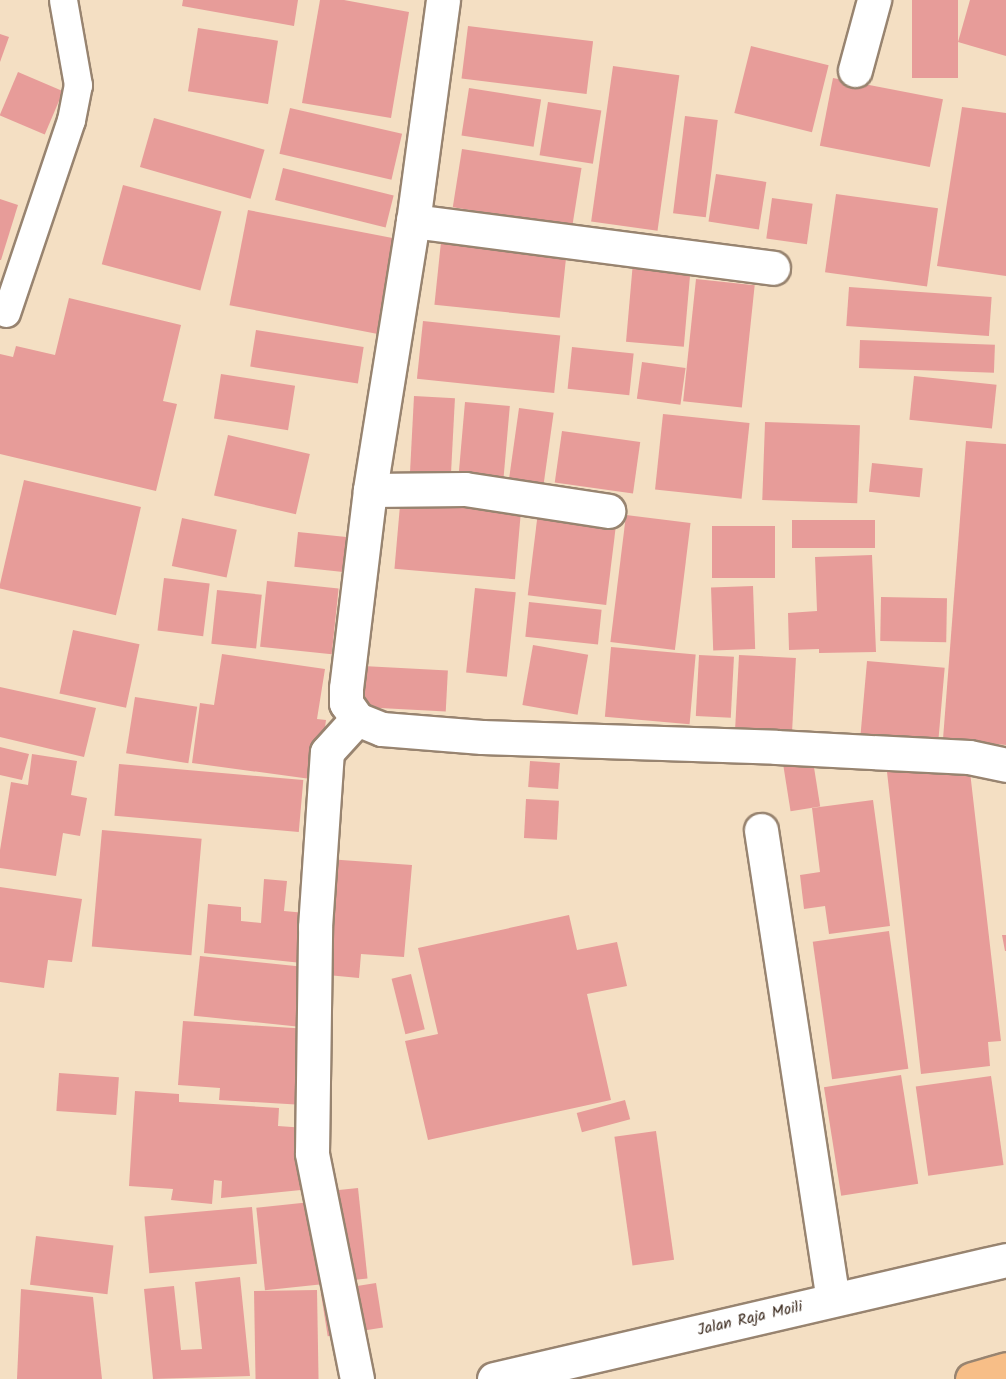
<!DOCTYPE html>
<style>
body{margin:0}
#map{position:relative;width:1006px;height:1379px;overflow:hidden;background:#f4dfc3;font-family:Kalam,sans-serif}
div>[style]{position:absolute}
.building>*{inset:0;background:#e79c99;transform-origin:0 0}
.roads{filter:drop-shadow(2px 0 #988470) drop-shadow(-2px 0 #988470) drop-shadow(0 2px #988470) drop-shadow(0 -2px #988470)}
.service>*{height:27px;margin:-13.5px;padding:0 13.5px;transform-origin:13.5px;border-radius:13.5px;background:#fff}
.minor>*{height:33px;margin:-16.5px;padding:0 16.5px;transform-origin:16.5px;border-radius:16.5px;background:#fff}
.tertiary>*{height:33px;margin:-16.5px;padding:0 16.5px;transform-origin:16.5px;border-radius:16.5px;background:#fff}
.primary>*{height:33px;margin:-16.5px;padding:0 16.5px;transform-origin:16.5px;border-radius:16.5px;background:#f7be87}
span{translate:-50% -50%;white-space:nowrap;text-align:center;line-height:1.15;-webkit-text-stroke:4.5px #fff;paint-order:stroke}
.street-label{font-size:16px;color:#3b2a1e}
</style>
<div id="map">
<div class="building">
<i style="clip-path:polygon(183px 0,298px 0,294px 26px,182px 6px)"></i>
<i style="clip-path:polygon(320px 0,344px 0,409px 12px,391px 118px,302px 103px)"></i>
<i style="left:912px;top:0;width:46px;height:78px"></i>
<i style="clip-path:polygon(970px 0,1006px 0,1006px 56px,958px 42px)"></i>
<i style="left:468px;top:26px;width:126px;height:53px;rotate:7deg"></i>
<i style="left:198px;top:28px;width:81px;height:64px;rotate:9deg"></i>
<i style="clip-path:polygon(0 34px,9px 37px,0 62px)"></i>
<i style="left:751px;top:46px;width:80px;height:69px;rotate:14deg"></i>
<i style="left:613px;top:66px;width:67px;height:157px;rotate:8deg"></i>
<i style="left:18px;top:72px;width:49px;height:47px;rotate:23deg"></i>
<i style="left:833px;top:78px;width:112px;height:69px;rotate:11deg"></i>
<i style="left:469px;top:88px;width:73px;height:48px;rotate:9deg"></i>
<i style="left:548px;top:102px;width:54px;height:54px;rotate:9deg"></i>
<i style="clip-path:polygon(962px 107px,1006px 113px,1006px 276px,937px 266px)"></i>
<i style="left:290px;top:108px;width:115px;height:47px;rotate:13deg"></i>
<i style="left:685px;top:116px;width:33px;height:98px;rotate:7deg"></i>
<i style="left:154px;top:118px;width:115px;height:51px;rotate:16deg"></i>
<i style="left:462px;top:149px;width:121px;height:59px;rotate:9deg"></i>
<i style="left:283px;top:168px;width:114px;height:33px;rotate:14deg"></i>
<i style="left:716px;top:174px;width:51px;height:48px;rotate:9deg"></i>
<i style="left:123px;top:185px;width:102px;height:82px;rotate:15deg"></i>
<i style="left:836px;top:194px;width:103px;height:79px;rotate:8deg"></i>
<i style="left:772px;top:198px;width:41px;height:41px;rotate:8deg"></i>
<i style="clip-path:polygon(0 199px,18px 205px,1px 260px,0 260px)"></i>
<i style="left:248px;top:210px;width:159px;height:97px;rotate:11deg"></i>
<i style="left:441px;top:242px;width:126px;height:63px;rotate:6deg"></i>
<i style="left:633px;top:262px;width:58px;height:80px;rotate:5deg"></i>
<i style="left:696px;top:279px;width:59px;height:123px;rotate:6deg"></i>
<i style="left:849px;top:287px;width:143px;height:39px;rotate:4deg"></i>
<i style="clip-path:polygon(69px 298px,181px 325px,163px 401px,177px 404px,156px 491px,0 454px,0 354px,13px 357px,16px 346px,55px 355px)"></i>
<i style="left:423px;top:321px;width:138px;height:58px;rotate:6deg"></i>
<i style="left:256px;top:330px;width:109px;height:37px;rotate:9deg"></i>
<i style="left:860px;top:340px;width:135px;height:28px;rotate:2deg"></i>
<i style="left:572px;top:347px;width:62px;height:42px;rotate:6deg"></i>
<i style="left:642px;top:362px;width:44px;height:37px;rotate:8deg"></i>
<i style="left:221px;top:374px;width:75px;height:45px;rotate:9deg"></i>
<i style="left:914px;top:376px;width:83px;height:44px;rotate:6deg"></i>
<i style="left:414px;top:396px;width:41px;height:79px;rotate:3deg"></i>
<i style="left:465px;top:402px;width:45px;height:86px;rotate:5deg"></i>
<i style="left:519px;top:408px;width:35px;height:83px;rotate:8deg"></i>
<i style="left:663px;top:414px;width:87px;height:76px;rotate:6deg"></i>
<i style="left:765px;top:422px;width:95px;height:78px;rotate:2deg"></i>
<i style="left:562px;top:431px;width:79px;height:52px;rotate:8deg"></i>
<i style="left:228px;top:435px;width:84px;height:62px;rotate:13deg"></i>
<i style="clip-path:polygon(966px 441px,1006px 444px,1006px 745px,943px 739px)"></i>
<i style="left:872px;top:463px;width:51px;height:29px;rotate:6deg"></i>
<i style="left:24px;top:480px;width:120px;height:111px;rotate:13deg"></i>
<i style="left:401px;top:494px;width:121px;height:75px;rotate:5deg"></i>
<i style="left:538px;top:512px;width:79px;height:84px;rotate:7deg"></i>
<i style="left:626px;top:515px;width:65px;height:128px;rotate:7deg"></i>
<i style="left:182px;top:518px;width:56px;height:49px;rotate:12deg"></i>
<i style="left:792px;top:520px;width:83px;height:28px"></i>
<i style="left:712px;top:526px;width:63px;height:52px"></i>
<i style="left:298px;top:532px;width:56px;height:35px;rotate:6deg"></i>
<i style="clip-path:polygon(872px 555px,876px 652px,819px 653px,819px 649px,789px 650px,788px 613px,817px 611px,815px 557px)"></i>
<i style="left:164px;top:578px;width:46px;height:53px;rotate:7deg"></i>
<i style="left:267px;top:581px;width:72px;height:66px;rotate:6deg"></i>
<i style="left:753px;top:586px;width:63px;height:42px;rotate:88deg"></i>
<i style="left:475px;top:588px;width:41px;height:85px;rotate:6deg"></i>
<i style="left:217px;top:590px;width:45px;height:54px;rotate:6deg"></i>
<i style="left:881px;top:597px;width:66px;height:44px;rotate:1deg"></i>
<i style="left:529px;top:602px;width:73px;height:35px;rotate:6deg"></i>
<i style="left:73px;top:630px;width:68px;height:65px;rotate:12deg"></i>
<i style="left:533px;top:645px;width:56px;height:61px;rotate:10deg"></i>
<i style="left:611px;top:647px;width:85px;height:70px;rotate:5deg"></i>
<i style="clip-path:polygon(222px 654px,325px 669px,317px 719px,326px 720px,318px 780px,192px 763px,200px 703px,214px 705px)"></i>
<i style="left:699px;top:655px;width:35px;height:61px;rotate:3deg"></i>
<i style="left:739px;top:655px;width:57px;height:75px;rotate:3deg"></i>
<i style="left:867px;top:661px;width:78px;height:73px;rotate:5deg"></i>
<i style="left:363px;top:666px;width:85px;height:41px;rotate:3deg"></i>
<i style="clip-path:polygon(0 687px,96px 708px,84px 757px,0 737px)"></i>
<i style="left:135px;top:697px;width:63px;height:57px;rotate:9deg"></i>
<i style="clip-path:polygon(0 747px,29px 754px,22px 780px,0 775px)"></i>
<i style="clip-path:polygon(32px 754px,77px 761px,71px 795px,87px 798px,80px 836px,63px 833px,56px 876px,0 868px,0 850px,11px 782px,28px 785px)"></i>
<i style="left:530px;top:761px;width:30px;height:26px;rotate:4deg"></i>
<i style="left:813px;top:761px;width:46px;height:30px;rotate:81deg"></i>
<i style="clip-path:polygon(969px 763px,1001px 1041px,988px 1042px,990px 1066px,921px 1074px,887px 772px)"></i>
<i style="left:119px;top:764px;width:185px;height:52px;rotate:5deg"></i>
<i style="left:526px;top:799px;width:33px;height:39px;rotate:3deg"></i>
<i style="clip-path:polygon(873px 800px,890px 926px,829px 934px,825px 906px,804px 909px,800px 875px,820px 872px,812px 808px)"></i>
<i style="left:102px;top:830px;width:100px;height:117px;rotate:5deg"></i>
<i style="clip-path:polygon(327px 859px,412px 865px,404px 957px,361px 954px,359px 978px,317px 974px)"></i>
<i style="clip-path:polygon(264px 879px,287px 881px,284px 911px,306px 913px,302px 963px,204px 953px,208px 904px,241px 907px,241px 921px,261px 923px)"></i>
<i style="clip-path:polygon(0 887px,82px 899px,72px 962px,48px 960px,44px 988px,0 982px)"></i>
<i style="clip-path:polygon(569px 915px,577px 950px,617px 942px,627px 986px,587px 994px,611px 1100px,428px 1140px,405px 1041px,438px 1034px,418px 948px)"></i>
<i style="left:889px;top:931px;width:139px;height:77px;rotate:82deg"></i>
<i style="clip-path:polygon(1002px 935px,1006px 935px,1006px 951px,1005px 951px)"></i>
<i style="left:200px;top:956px;width:113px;height:60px;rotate:6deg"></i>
<i style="left:411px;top:974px;width:57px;height:20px;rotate:76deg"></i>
<i style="clip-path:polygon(183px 1021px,309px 1029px,304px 1105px,219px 1100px,220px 1088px,178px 1085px)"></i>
<i style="left:59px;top:1073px;width:60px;height:38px;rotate:4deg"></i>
<i style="left:901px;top:1075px;width:110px;height:78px;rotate:81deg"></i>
<i style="left:991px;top:1076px;width:90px;height:76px;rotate:82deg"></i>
<i style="clip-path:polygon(135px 1091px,179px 1094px,179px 1102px,279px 1108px,278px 1126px,306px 1128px,301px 1190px,221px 1198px,222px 1181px,214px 1180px,212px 1204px,171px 1200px,173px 1189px,129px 1186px)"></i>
<i style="left:625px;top:1100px;width:20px;height:50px;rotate:75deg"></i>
<i style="left:656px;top:1131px;width:130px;height:42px;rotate:82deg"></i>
<i style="left:358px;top:1188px;width:91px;height:41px;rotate:84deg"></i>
<i style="left:311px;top:1202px;width:83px;height:55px;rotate:84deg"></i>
<i style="left:252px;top:1207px;width:57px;height:108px;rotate:85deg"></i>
<i style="left:36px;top:1236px;width:78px;height:49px;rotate:7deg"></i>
<i style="clip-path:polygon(240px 1277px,250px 1376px,153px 1379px,144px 1289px,174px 1286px,181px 1350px,202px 1349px,195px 1282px)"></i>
<i style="left:376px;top:1283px;width:45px;height:56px;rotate:81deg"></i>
<i style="clip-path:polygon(21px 1289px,93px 1297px,102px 1379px,17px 1379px)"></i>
<i style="left:317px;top:1290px;width:89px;height:63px;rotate:89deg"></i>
</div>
<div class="roads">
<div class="service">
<i style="left:6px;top:313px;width:204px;rotate:-71.4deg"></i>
<i style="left:71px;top:120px;width:36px;rotate:-79deg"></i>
<i style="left:78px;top:85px;width:86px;rotate:-100deg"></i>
</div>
<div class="minor">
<i style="left:443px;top:0;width:223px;rotate:97.7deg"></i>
<i style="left:413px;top:221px;width:272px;rotate:99.1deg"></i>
<i style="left:370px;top:490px;width:199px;rotate:96.9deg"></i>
<i style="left:346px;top:688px;width:15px;rotate:90deg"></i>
<i style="left:346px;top:703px;width:19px;rotate:55deg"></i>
<i style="left:357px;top:719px;width:27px;rotate:22deg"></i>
<i style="left:382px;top:729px;width:100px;rotate:4.6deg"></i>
<i style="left:482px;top:737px;width:294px;rotate:1.9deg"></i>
<i style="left:776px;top:747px;width:193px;rotate:3deg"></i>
<i style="left:969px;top:757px;width:38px;rotate:12deg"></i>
<i style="left:855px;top:70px;width:73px;rotate:-74.8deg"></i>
<i style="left:413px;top:221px;width:363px;rotate:7.4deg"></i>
<i style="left:370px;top:490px;width:95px;rotate:-0.6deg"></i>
<i style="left:465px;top:489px;width:145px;rotate:8.7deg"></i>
<i style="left:761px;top:830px;width:475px;rotate:81.3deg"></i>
<i style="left:357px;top:1379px;width:230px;rotate:-101.3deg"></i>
<i style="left:312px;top:1153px;width:226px;rotate:-89.2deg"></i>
<i style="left:315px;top:927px;width:175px;rotate:-86.1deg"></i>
<i style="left:327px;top:752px;width:45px;rotate:-47.7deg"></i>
</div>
<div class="tertiary">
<i style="left:494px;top:1379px;width:526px;rotate:-13.08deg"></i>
</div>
<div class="primary">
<i style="left:972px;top:1379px;width:35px;rotate:-16deg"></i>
</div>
</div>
<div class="street-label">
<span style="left:750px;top:1319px;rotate:-13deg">Jalan Raja Moili</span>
</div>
</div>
